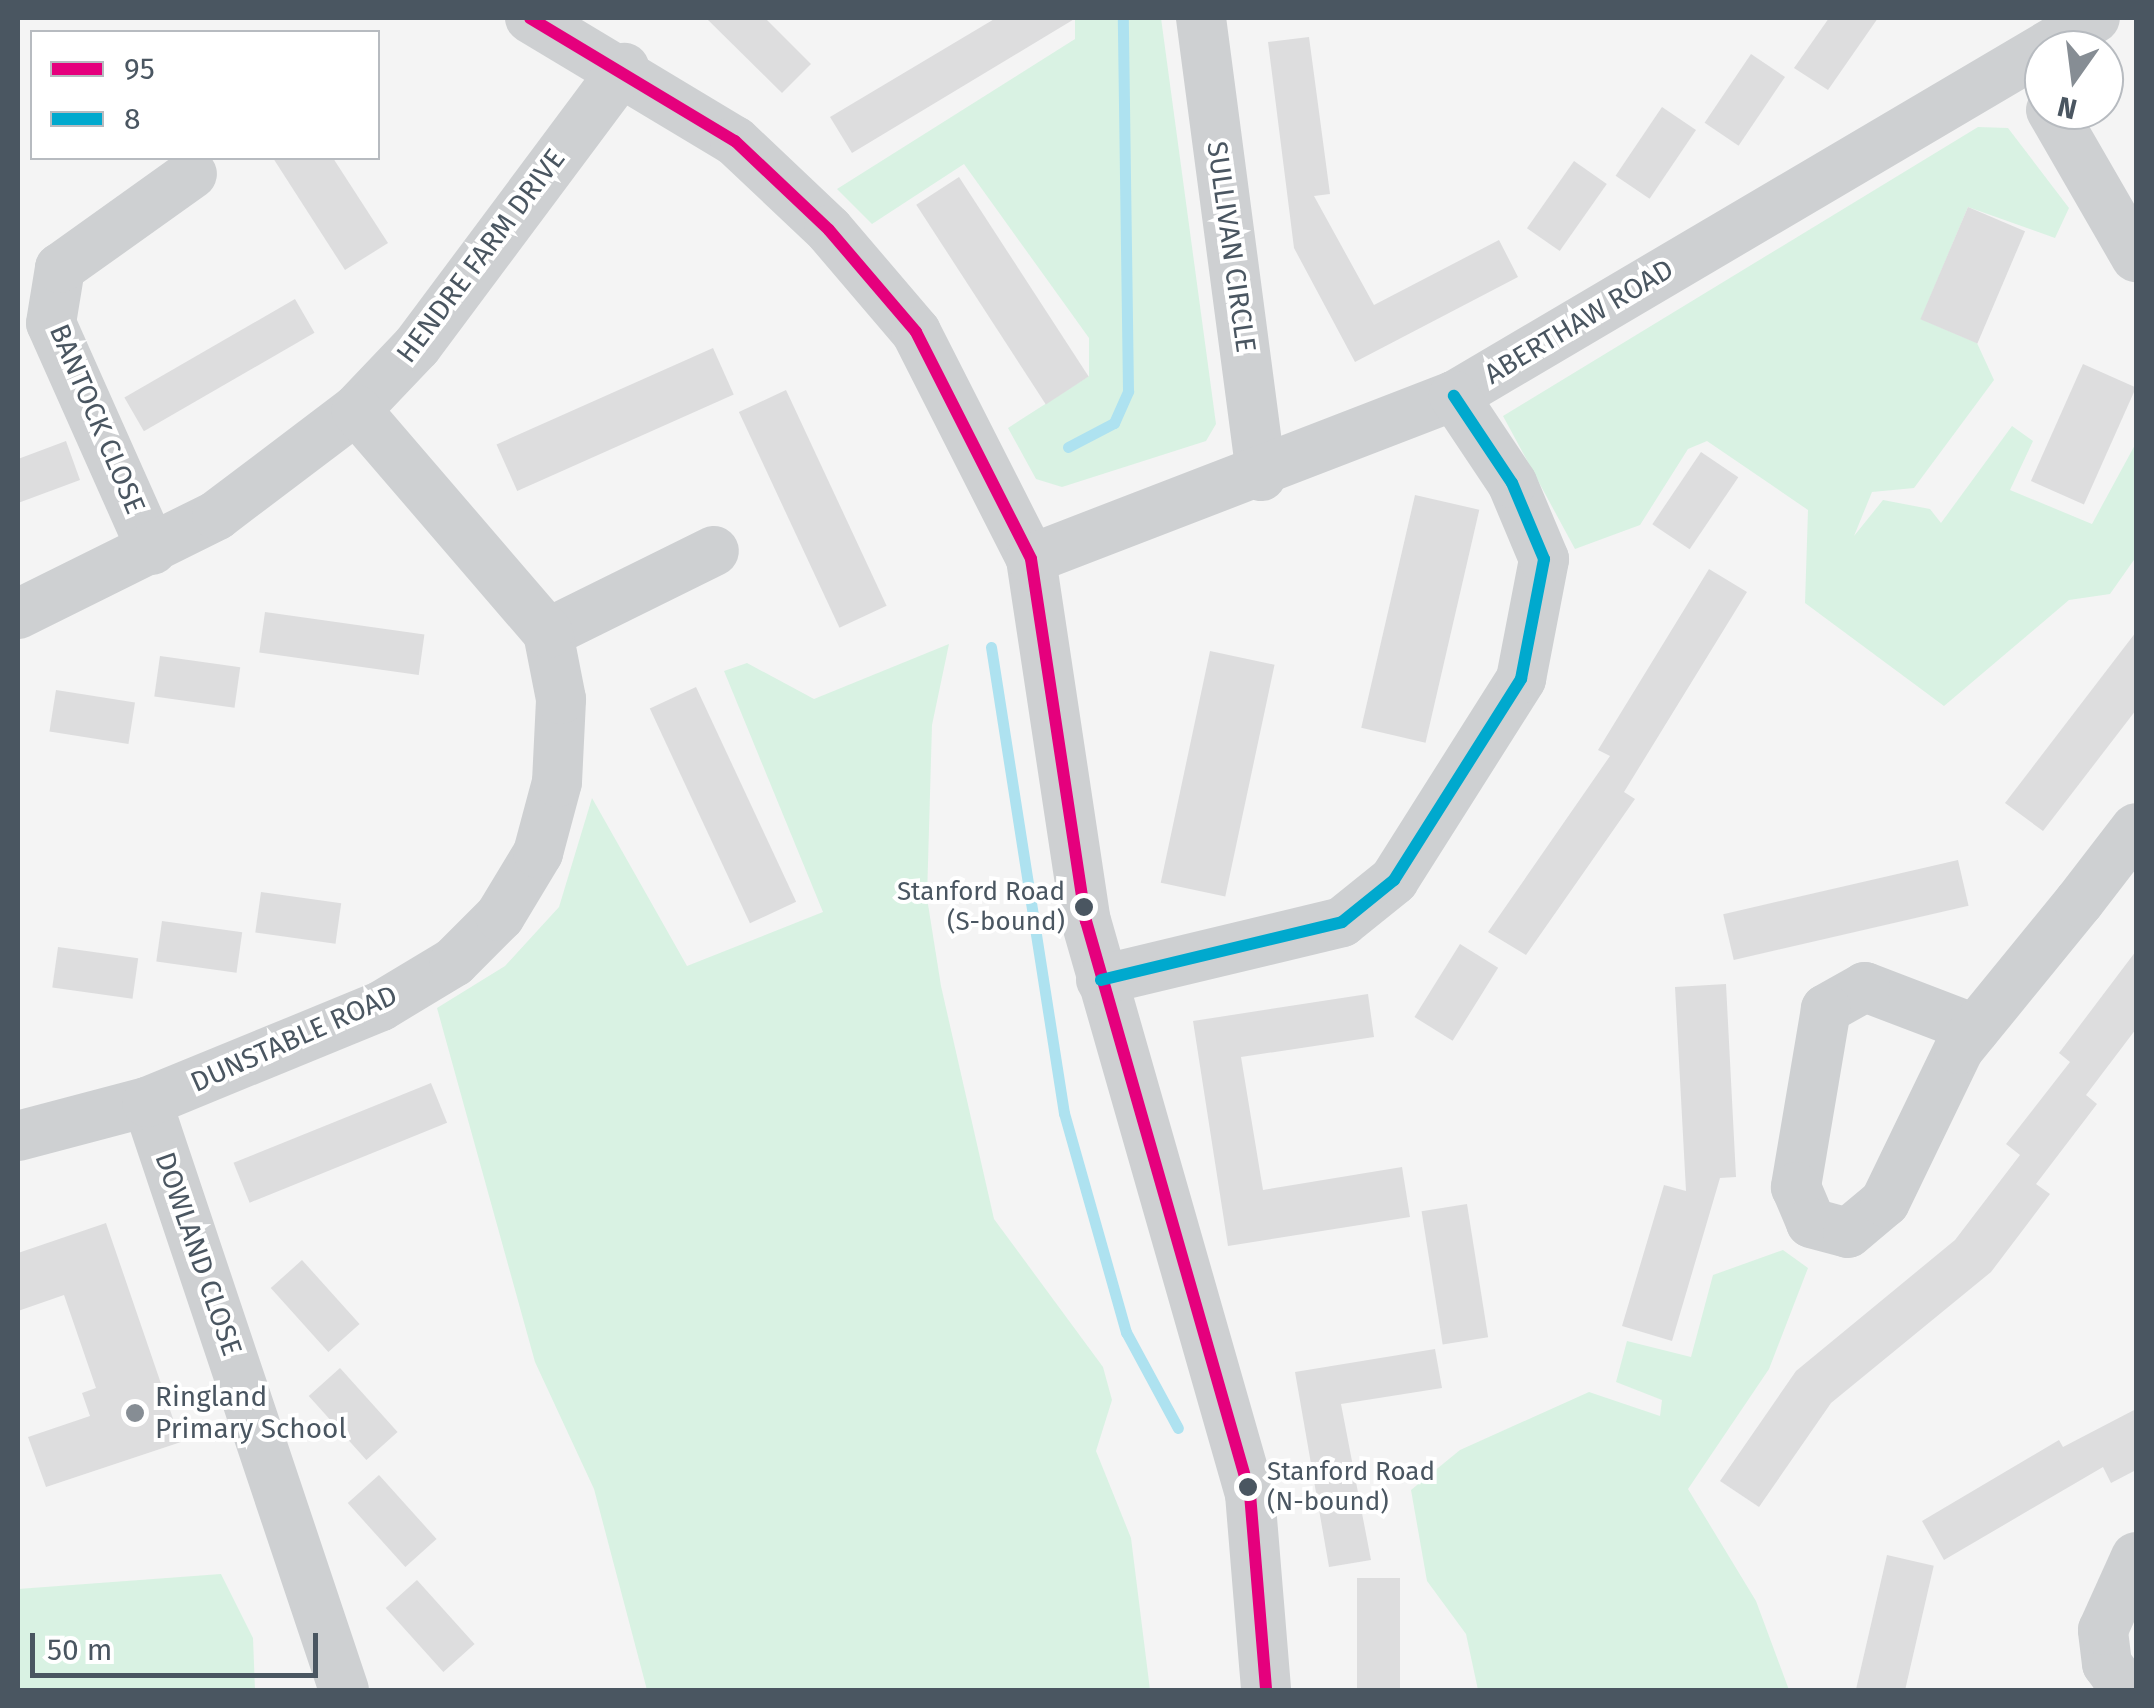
<!DOCTYPE html>
<style>
body{margin:0}
#map{position:relative;width:2154px;height:1708px;overflow:hidden;background:#f4f4f4;font-family:"Fira Sans",sans-serif}
div>[style]{position:absolute}
.green>*{inset:0;background:#d9f2e3}
.stream>*{height:11px;margin:-5.5px;padding:0 5.5px;transform-origin:5.5px;border-radius:5.5px;background:#aee2f0}
.building>*{inset:0;background:#ddddde;transform-origin:0 0}
.minor>*{height:50px;margin:-25px;padding:0 25px;transform-origin:25px;border-radius:25px;background:#ced0d2}
.bus-1>*{height:12px;margin:-6px;padding:0 6px;transform-origin:6px;border-radius:6px;background:#e5007d}
.bus-2>*{height:12px;margin:-6px;padding:0 6px;transform-origin:6px;border-radius:6px;background:#00a9ce}
.dots>*{width:28px;height:28px;translate:-50% -50%;box-sizing:border-box;border:5px solid #fff;border-radius:50%}
span{translate:-50% -50%;white-space:nowrap;text-align:center;line-height:1.15;-webkit-text-stroke:8px #fff;paint-order:stroke}
.bus-label{font-size:26px;color:#4a5661}
.right{translate:-100% -50%;text-align:right}
.left{translate:0 -50%;text-align:left}
.street-label{font-size:28px;color:#4a5661}
.poi-label{font-size:28px;color:#4a5661}
.frame{position:absolute;inset:0;border:20px solid #4a5661;pointer-events:none}
.legend{position:absolute;left:30px;top:30px;width:350px;height:130px;box-sizing:border-box;background:#fff;border:2px solid #b7bbc0;margin:0;padding:12px 18px;list-style:none;font-size:30px;color:#4a5661}
.legend li{display:flex;align-items:center;gap:20px;height:50px}
.legend b{width:50px;border:2px solid #b7bbc0}
.north{position:absolute;left:2024px;top:30px;width:100px;height:100px;box-sizing:border-box;background:#fff;border:2px solid #b7bbc0;border-radius:50%;rotate:194deg;font-size:28px;font-weight:700;line-height:40px;text-align:center;color:#4a5661}
.north::after{content:'';display:block;margin:auto;width:35px;height:45px;background:#868d94;clip-path:polygon(50% 0,100% 100%,50% 72%,0 100%)}
.scale{position:absolute;left:30px;top:1633px;width:288px;height:45px;box-sizing:border-box;border:5px solid #4a5661;border-top:0;padding-left:12px;font-size:30px;line-height:35px;white-space:nowrap;color:#4a5661;-webkit-text-stroke:8px #fff;paint-order:stroke}
</style>
<div id="map">
<div class="green">
<i style="clip-path:polygon(1075px 18px,1161px 18px,1216px 424px,1206px 441px,1062px 487px,1036px 479px,1008px 428px,1089px 376px,1089px 338px,964px 164px,872px 224px,837px 189px,1075px 39px)"></i>
<i style="clip-path:polygon(1978px 127px,2008px 128px,2069px 208px,2055px 238px,1968px 207px,1921px 319px,1977px 343px,1994px 380px,1914px 488px,1872px 492px,1854px 536px,1883px 500px,1930px 509px,1941px 523px,2012px 426px,2033px 441px,2010px 490px,2092px 524px,2136px 443px,2136px 557px,2110px 594px,2069px 600px,1944px 706px,1805px 603px,1808px 510px,1707px 441px,1688px 449px,1640px 525px,1575px 549px,1503px 416px)"></i>
<i style="clip-path:polygon(949px 644px,932px 725px,927px 898px,941px 986px,994px 1219px,1103px 1367px,1112px 1400px,1096px 1451px,1131px 1538px,1150px 1690px,647px 1690px,594px 1489px,535px 1362px,437px 1008px,505px 966px,559px 907px,592px 798px,687px 966px,823px 912px,724px 671px,747px 663px,814px 699px)"></i>
<i style="clip-path:polygon(1783px 1250px,1808px 1268px,1769px 1369px,1688px 1489px,1756px 1601px,1789px 1690px,1478px 1690px,1466px 1634px,1427px 1581px,1411px 1490px,1460px 1450px,1589px 1392px,1660px 1416px,1662px 1400px,1616px 1382px,1627px 1341px,1691px 1357px,1713px 1275px)"></i>
<i style="clip-path:polygon(221px 1574px,253px 1638px,255px 1690px,18px 1690px,18px 1589px)"></i>
</div>
<div class="stream">
<i style="left:1068px;top:447px;width:52px;rotate:-27.6deg"></i>
<i style="left:1114px;top:423px;width:35px;rotate:-66deg"></i>
<i style="left:1128px;top:391px;width:373px;rotate:-90.8deg"></i>
<i style="left:991px;top:647px;width:472px;rotate:81.1deg"></i>
<i style="left:1064px;top:1113px;width:228px;rotate:74.2deg"></i>
<i style="left:1126px;top:1332px;width:109px;rotate:61.6deg"></i>
</div>
<div class="building">
<i style="clip-path:polygon(706px 18px,765px 18px,811px 64px,782px 93px)"></i>
<i style="clip-path:polygon(996px 18px,1076px 18px,852px 153px,830px 117px)"></i>
<i style="clip-path:polygon(1829px 18px,1878px 18px,1828px 90px,1794px 68px)"></i>
<i style="clip-path:polygon(1309px 37px,1330px 194px,1314px 196px,1374px 305px,1499px 240px,1518px 277px,1355px 362px,1294px 248px,1268px 42px)"></i>
<i style="left:1751px;top:54px;width:41px;height:83px;rotate:34deg"></i>
<i style="left:1662px;top:107px;width:41px;height:83px;rotate:34deg"></i>
<i style="clip-path:polygon(273px 158px,333px 158px,388px 243px,345px 270px)"></i>
<i style="left:1574px;top:161px;width:40px;height:82px;rotate:35deg"></i>
<i style="left:959px;top:177px;width:238px;height:51px;rotate:57deg"></i>
<i style="left:1968px;top:207px;width:62px;height:122px;rotate:23deg"></i>
<i style="left:295px;top:299px;width:39px;height:197px;rotate:60deg"></i>
<i style="left:713px;top:348px;width:51px;height:237px;rotate:66deg"></i>
<i style="left:2083px;top:364px;width:58px;height:128px;rotate:24deg"></i>
<i style="left:786px;top:390px;width:238px;height:52px;rotate:65deg"></i>
<i style="clip-path:polygon(66px 441px,80px 480px,18px 503px,18px 459px)"></i>
<i style="left:1701px;top:452px;width:45px;height:87px;rotate:34deg"></i>
<i style="left:1415px;top:495px;width:66px;height:239px;rotate:13deg"></i>
<i style="clip-path:polygon(1709px 569px,1747px 592px,1624px 792px,1635px 799px,1526px 955px,1488px 932px,1610px 756px,1598px 750px)"></i>
<i style="left:265px;top:612px;width:161px;height:41px;rotate:8deg"></i>
<i style="clip-path:polygon(2136px 632px,2136px 710px,2043px 831px,2005px 803px)"></i>
<i style="left:1210px;top:651px;width:66px;height:237px;rotate:12deg"></i>
<i style="left:160px;top:656px;width:81px;height:41px;rotate:8deg"></i>
<i style="left:696px;top:687px;width:237px;height:51px;rotate:65deg"></i>
<i style="left:56px;top:690px;width:80px;height:42px;rotate:9deg"></i>
<i style="left:1958px;top:860px;width:47px;height:241px;rotate:77deg"></i>
<i style="left:261px;top:892px;width:81px;height:41px;rotate:8deg"></i>
<i style="left:162px;top:921px;width:81px;height:41px;rotate:8deg"></i>
<i style="left:1460px;top:944px;width:45px;height:86px;rotate:32deg"></i>
<i style="left:58px;top:947px;width:81px;height:41px;rotate:8deg"></i>
<i style="clip-path:polygon(2136px 951px,2136px 1029px,2086px 1095px,2097px 1104px,2036px 1184px,2050px 1194px,1991px 1272px,1831px 1403px,1759px 1507px,1720px 1481px,1796px 1371px,1955px 1240px,2020px 1155px,2006px 1144px,2070px 1062px,2059px 1053px)"></i>
<i style="clip-path:polygon(1726px 984px,1736px 1177px,1720px 1178px,1672px 1341px,1622px 1326px,1664px 1185px,1686px 1191px,1675px 987px)"></i>
<i style="clip-path:polygon(1368px 994px,1374px 1037px,1241px 1057px,1263px 1190px,1402px 1167px,1410px 1217px,1228px 1246px,1193px 1021px)"></i>
<i style="left:431px;top:1083px;width:43px;height:213px;rotate:68deg"></i>
<i style="left:1467px;top:1204px;width:135px;height:46px;rotate:81deg"></i>
<i style="clip-path:polygon(106px 1223px,181px 1442px,46px 1487px,28px 1437px,90px 1416px,82px 1393px,96px 1388px,64px 1295px,18px 1311px,18px 1253px)"></i>
<i style="left:302px;top:1260px;width:86px;height:42px;rotate:48deg"></i>
<i style="clip-path:polygon(1435px 1349px,1442px 1388px,1341px 1404px,1371px 1560px,1329px 1567px,1295px 1372px)"></i>
<i style="left:340px;top:1368px;width:86px;height:42px;rotate:48deg"></i>
<i style="clip-path:polygon(2136px 1409px,2136px 1470px,2111px 1483px,2103px 1467px,1944px 1560px,1922px 1521px,2059px 1440px,2063px 1447px)"></i>
<i style="left:379px;top:1475px;width:86px;height:42px;rotate:48deg"></i>
<i style="left:1887px;top:1555px;width:48px;height:138px;rotate:13deg"></i>
<i style="left:1357px;top:1578px;width:43px;height:112px"></i>
<i style="left:417px;top:1580px;width:86px;height:42px;rotate:48deg"></i>
</div>
<div class="minor">
<i style="left:530px;top:18px;width:239px;rotate:31deg"></i>
<i style="left:735px;top:141px;width:129px;rotate:43.4deg"></i>
<i style="left:829px;top:230px;width:134px;rotate:49.5deg"></i>
<i style="left:916px;top:332px;width:254px;rotate:63.1deg"></i>
<i style="left:1031px;top:559px;width:366px;rotate:81.4deg"></i>
<i style="left:1086px;top:921px;width:596px;rotate:74.03deg"></i>
<i style="left:1250px;top:1494px;width:197px;rotate:85.3deg"></i>
<i style="left:1201px;top:18px;width:462px;rotate:82.5deg"></i>
<i style="left:2051px;top:110px;width:170px;rotate:60deg"></i>
<i style="left:152px;top:550px;width:248px;rotate:-114deg"></i>
<i style="left:51px;top:323px;width:56px;rotate:-80.7deg"></i>
<i style="left:60px;top:268px;width:162px;rotate:-35.5deg"></i>
<i style="left:1031px;top:559px;width:453px;rotate:-21.1deg"></i>
<i style="left:1454px;top:396px;width:744px;rotate:-30.53deg"></i>
<i style="left:18px;top:614px;width:222px;rotate:-26.4deg"></i>
<i style="left:217px;top:515px;width:174px;rotate:-37.1deg"></i>
<i style="left:356px;top:410px;width:88px;rotate:-46.4deg"></i>
<i style="left:417px;top:346px;width:347px;rotate:-53.3deg"></i>
<i style="left:548px;top:633px;width:185px;rotate:-26.3deg"></i>
<i style="left:1101px;top:980px;width:248px;rotate:-13.5deg"></i>
<i style="left:1342px;top:922px;width:67px;rotate:-38.9deg"></i>
<i style="left:1394px;top:880px;width:238px;rotate:-57.7deg"></i>
<i style="left:1521px;top:679px;width:122px;rotate:-79.1deg"></i>
<i style="left:1544px;top:559px;width:82px;rotate:-112.8deg"></i>
<i style="left:1512px;top:483px;width:105px;rotate:-123.7deg"></i>
<i style="left:1975px;top:1029px;width:118px;rotate:-159.1deg"></i>
<i style="left:1865px;top:987px;width:45px;rotate:150.6deg"></i>
<i style="left:1826px;top:1009px;width:181px;rotate:99.6deg"></i>
<i style="left:1796px;top:1187px;width:39px;rotate:67deg"></i>
<i style="left:1811px;top:1223px;width:38px;rotate:15deg"></i>
<i style="left:1848px;top:1233px;width:48px;rotate:-40deg"></i>
<i style="left:1885px;top:1202px;width:170px;rotate:-64.2deg"></i>
<i style="left:1959px;top:1049px;width:190px;rotate:-50.8deg"></i>
<i style="left:2079px;top:902px;width:93px;rotate:-52.4deg"></i>
<i style="left:147px;top:1102px;width:620px;rotate:71.48deg"></i>
<i style="left:18px;top:1136px;width:133px;rotate:-14.8deg"></i>
<i style="left:147px;top:1102px;width:253px;rotate:-22.3deg"></i>
<i style="left:381px;top:1006px;width:85px;rotate:-31.1deg"></i>
<i style="left:454px;top:962px;width:65px;rotate:-45deg"></i>
<i style="left:500px;top:916px;width:74px;rotate:-58.9deg"></i>
<i style="left:538px;top:853px;width:73px;rotate:-75deg"></i>
<i style="left:557px;top:782px;width:83px;rotate:-87.2deg"></i>
<i style="left:561px;top:699px;width:67px;rotate:-101.1deg"></i>
<i style="left:548px;top:633px;width:294px;rotate:-130.7deg"></i>
<i style="left:2126px;top:1690px;width:32px;rotate:-126deg"></i>
<i style="left:2107px;top:1664px;width:34px;rotate:-97deg"></i>
<i style="left:2103px;top:1630px;width:80px;rotate:-65.7deg"></i>
</div>
<div class="bus-1">
<i style="left:530px;top:18px;width:239px;rotate:31deg"></i>
<i style="left:735px;top:141px;width:129px;rotate:43.4deg"></i>
<i style="left:829px;top:230px;width:134px;rotate:49.5deg"></i>
<i style="left:916px;top:332px;width:254px;rotate:63.1deg"></i>
<i style="left:1031px;top:559px;width:366px;rotate:81.4deg"></i>
<i style="left:1086px;top:921px;width:596px;rotate:74.03deg"></i>
<i style="left:1250px;top:1494px;width:197px;rotate:85.3deg"></i>
</div>
<div class="bus-2">
<i style="left:1101px;top:980px;width:248px;rotate:-13.5deg"></i>
<i style="left:1342px;top:922px;width:67px;rotate:-38.9deg"></i>
<i style="left:1394px;top:880px;width:238px;rotate:-57.7deg"></i>
<i style="left:1521px;top:679px;width:122px;rotate:-79.1deg"></i>
<i style="left:1544px;top:559px;width:82px;rotate:-112.8deg"></i>
<i style="left:1512px;top:483px;width:105px;rotate:-123.7deg"></i>
</div>
<div class="dots">
<i style="left:1084px;top:907px;background:#4a5661"></i>
<i style="left:135px;top:1413px;background:#868d94"></i>
<i style="left:1248px;top:1487px;background:#4a5661"></i>
</div>
<div class="bus-label">
<span class="right" style="left:1065px;top:907px">Stanford Road<br>(S-bound)</span>
<span class="left" style="left:1267px;top:1487px">Stanford Road<br>(N-bound)</span>
</div>
<div class="street-label">
<span style="left:1231px;top:247px;rotate:82deg">SULLIVAN CIRCLE</span>
<span style="left:481px;top:256px;rotate:-53deg">HENDRE FARM DRIVE</span>
<span style="left:1579px;top:322px;rotate:-31deg">ABERTHAW ROAD</span>
<span style="left:97px;top:419px;rotate:67deg">BANTOCK CLOSE</span>
<span style="left:294px;top:1039px;rotate:-24deg">DUNSTABLE ROAD</span>
<span style="left:198px;top:1254px;rotate:71deg">DOWLAND CLOSE</span>
</div>
<div class="poi-label">
<span class="left" style="left:155px;top:1413px">Ringland<br>Primary School</span>
</div>
<div class="frame"></div>
<ul class="legend">
<li><b style="height:12px;background:#e5007d"></b>95</li>
<li><b style="height:12px;background:#00a9ce"></b>8</li>
</ul>
<div class="north">N</div>
<div class="scale">50 m</div>
</div>
